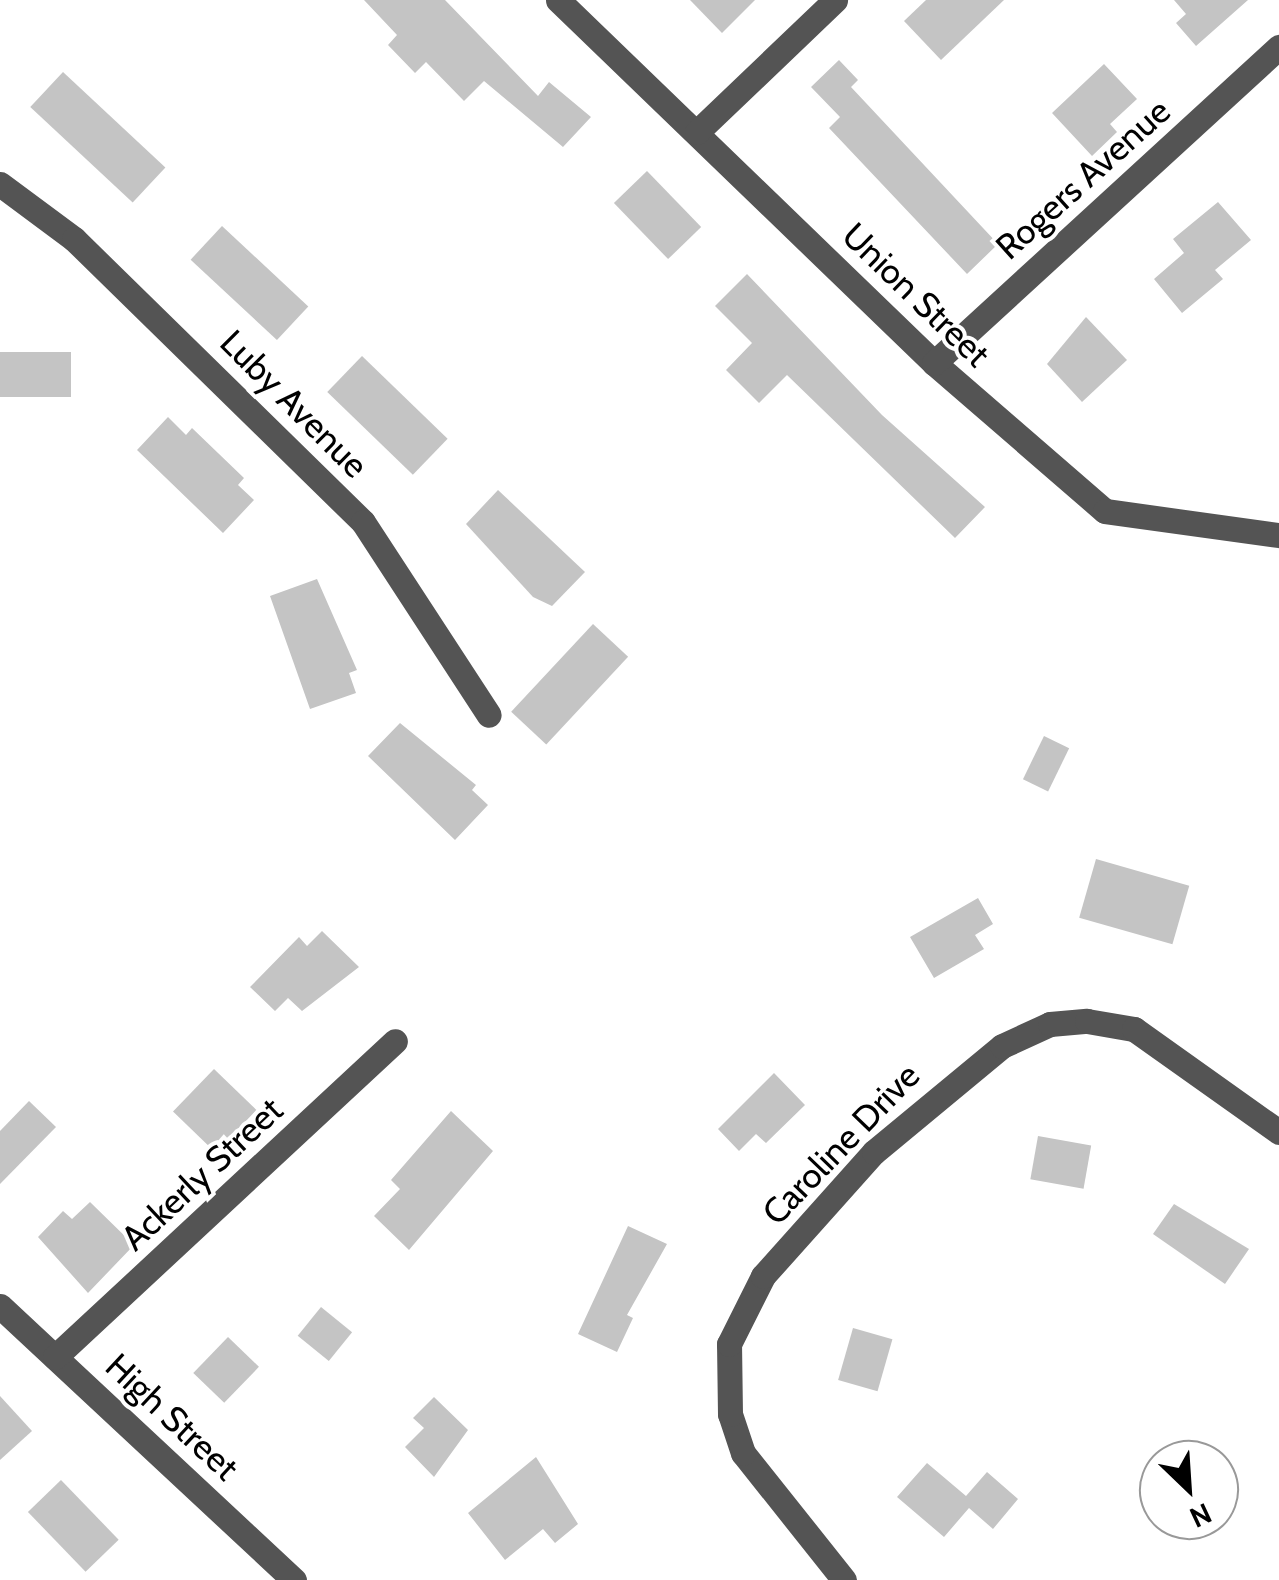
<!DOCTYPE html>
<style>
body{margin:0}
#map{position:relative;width:1279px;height:1580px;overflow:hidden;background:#fff;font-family:Cabin,sans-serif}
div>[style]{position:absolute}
.building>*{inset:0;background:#c4c4c4;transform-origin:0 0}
.minor>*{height:25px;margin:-12.5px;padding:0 12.5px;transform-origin:12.5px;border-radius:12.5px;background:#545454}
span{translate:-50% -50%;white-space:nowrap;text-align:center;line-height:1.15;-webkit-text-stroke:8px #fff;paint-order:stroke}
.street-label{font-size:35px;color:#000}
.north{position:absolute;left:1139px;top:1440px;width:100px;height:100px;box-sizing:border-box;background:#fff;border:2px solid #999;border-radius:50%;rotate:155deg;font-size:28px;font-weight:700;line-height:40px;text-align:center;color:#000}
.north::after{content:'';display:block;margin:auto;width:35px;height:45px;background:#000;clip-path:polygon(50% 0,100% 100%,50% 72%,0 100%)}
</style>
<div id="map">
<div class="building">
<i style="clip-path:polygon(364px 0,445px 0,538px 96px,549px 82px,591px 117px,563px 147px,484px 81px,464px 101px,426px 62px,415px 73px,388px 45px,397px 35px)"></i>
<i style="clip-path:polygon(690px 0,755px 0,722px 33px)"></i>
<i style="clip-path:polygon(926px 0,1004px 0,941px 60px,904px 21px)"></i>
<i style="clip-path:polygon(1174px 0,1248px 0,1196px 46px,1176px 23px,1186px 14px)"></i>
<i style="clip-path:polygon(839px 60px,858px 80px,851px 87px,998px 244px,967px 274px,829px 128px,840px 117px,811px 87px)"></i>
<i style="clip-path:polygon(1104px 64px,1137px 99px,1110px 124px,1117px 132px,1092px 156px,1052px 113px)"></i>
<i style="left:63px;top:72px;width:140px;height:48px;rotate:43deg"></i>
<i style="left:647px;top:171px;width:78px;height:46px;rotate:46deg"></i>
<i style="clip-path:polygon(1218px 202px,1251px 240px,1215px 270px,1223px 279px,1182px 313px,1154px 279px,1184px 253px,1173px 239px)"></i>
<i style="left:222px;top:226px;width:118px;height:46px;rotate:43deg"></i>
<i style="clip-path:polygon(747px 274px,882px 415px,985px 507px,955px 538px,787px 375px,759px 403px,726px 370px,752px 343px,715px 306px)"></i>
<i style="clip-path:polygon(1086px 317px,1127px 360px,1082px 402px,1047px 364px)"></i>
<i style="left:0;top:352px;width:71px;height:45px"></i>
<i style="left:362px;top:356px;width:119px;height:50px;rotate:44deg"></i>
<i style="clip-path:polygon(168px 417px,186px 435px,192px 428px,244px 478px,238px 485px,254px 500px,223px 533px,137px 450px)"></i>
<i style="clip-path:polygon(498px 490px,585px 572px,552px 606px,533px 597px,466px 524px)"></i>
<i style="clip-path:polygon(317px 579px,357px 670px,349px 673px,356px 693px,310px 709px,270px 596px)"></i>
<i style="left:593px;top:624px;width:48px;height:120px;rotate:43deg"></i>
<i style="clip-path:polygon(400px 723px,476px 785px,472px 790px,488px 805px,455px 840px,368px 756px)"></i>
<i style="left:1044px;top:736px;width:28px;height:48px;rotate:26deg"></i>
<i style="left:1096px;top:859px;width:97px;height:61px;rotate:16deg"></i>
<i style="clip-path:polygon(978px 898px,993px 924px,975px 935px,984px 949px,934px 978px,910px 937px)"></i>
<i style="clip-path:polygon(322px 931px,359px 967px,302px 1011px,288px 998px,275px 1011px,250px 987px,299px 937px,307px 946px)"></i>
<i style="left:214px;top:1069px;width:59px;height:59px;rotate:44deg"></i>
<i style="clip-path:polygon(774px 1073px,805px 1105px,766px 1143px,756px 1134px,739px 1151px,718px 1129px)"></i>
<i style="clip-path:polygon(29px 1101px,56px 1127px,0 1184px,0 1131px)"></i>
<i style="clip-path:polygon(451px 1111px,493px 1151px,409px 1250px,374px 1216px,400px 1189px,391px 1180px)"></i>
<i style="left:1038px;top:1136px;width:54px;height:44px;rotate:10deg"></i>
<i style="clip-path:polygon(90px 1202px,134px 1245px,88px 1293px,38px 1237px,63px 1211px,72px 1219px)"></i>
<i style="clip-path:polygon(1174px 1204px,1249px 1249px,1225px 1284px,1153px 1234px)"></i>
<i style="clip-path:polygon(628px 1226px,667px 1244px,627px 1315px,633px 1318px,617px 1352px,578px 1334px)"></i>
<i style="left:321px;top:1307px;width:40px;height:37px;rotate:39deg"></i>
<i style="left:853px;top:1328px;width:41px;height:54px;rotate:16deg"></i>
<i style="left:228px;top:1337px;width:43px;height:50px;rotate:44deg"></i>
<i style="clip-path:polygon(0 1396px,32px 1431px,0 1460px)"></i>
<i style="clip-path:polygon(434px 1397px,468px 1430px,434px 1477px,405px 1447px,424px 1428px,413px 1418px)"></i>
<i style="clip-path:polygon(536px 1457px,578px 1524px,555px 1543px,543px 1529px,505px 1560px,468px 1513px)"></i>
<i style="clip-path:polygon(927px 1463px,966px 1496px,987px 1472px,1018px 1499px,993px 1529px,969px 1508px,944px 1537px,897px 1497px)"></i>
<i style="left:61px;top:1480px;width:83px;height:46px;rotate:46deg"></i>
</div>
<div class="minor">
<i style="left:558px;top:0;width:523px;rotate:43.99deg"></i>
<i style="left:934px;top:363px;width:226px;rotate:40.9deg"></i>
<i style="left:1105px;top:511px;width:176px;rotate:7.9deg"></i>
<i style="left:697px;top:132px;width:191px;rotate:-43.7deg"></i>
<i style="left:0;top:184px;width:92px;rotate:36.6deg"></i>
<i style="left:74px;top:239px;width:404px;rotate:44.4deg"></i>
<i style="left:363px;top:522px;width:230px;rotate:56.9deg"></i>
<i style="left:934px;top:363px;width:468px;rotate:-42.5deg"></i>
<i style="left:0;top:1306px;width:402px;rotate:43deg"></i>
<i style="left:55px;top:1357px;width:464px;rotate:-42.9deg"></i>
<i style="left:844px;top:1580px;width:162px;rotate:-128.5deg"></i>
<i style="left:743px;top:1453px;width:41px;rotate:-108.4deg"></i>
<i style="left:730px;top:1414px;width:70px;rotate:-90.8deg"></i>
<i style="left:729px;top:1344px;width:76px;rotate:-63.4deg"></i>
<i style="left:763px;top:1276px;width:166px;rotate:-48.2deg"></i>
<i style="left:874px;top:1152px;width:166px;rotate:-39.6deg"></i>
<i style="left:1002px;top:1046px;width:53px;rotate:-24.6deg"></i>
<i style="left:1050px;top:1024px;width:37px;rotate:-5deg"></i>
<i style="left:1087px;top:1021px;width:48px;rotate:9.7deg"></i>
<i style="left:1134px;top:1029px;width:178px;rotate:35.4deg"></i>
</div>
<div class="street-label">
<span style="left:1083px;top:179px;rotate:-42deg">Rogers Avenue</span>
<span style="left:916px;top:295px;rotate:44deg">Union Street</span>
<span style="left:294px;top:404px;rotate:45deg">Luby Avenue</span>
<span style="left:841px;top:1144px;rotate:-46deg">Caroline Drive</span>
<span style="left:202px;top:1174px;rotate:-43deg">Ackerly Street</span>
<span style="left:172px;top:1417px;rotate:43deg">High Street</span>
</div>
<div class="north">N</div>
</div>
